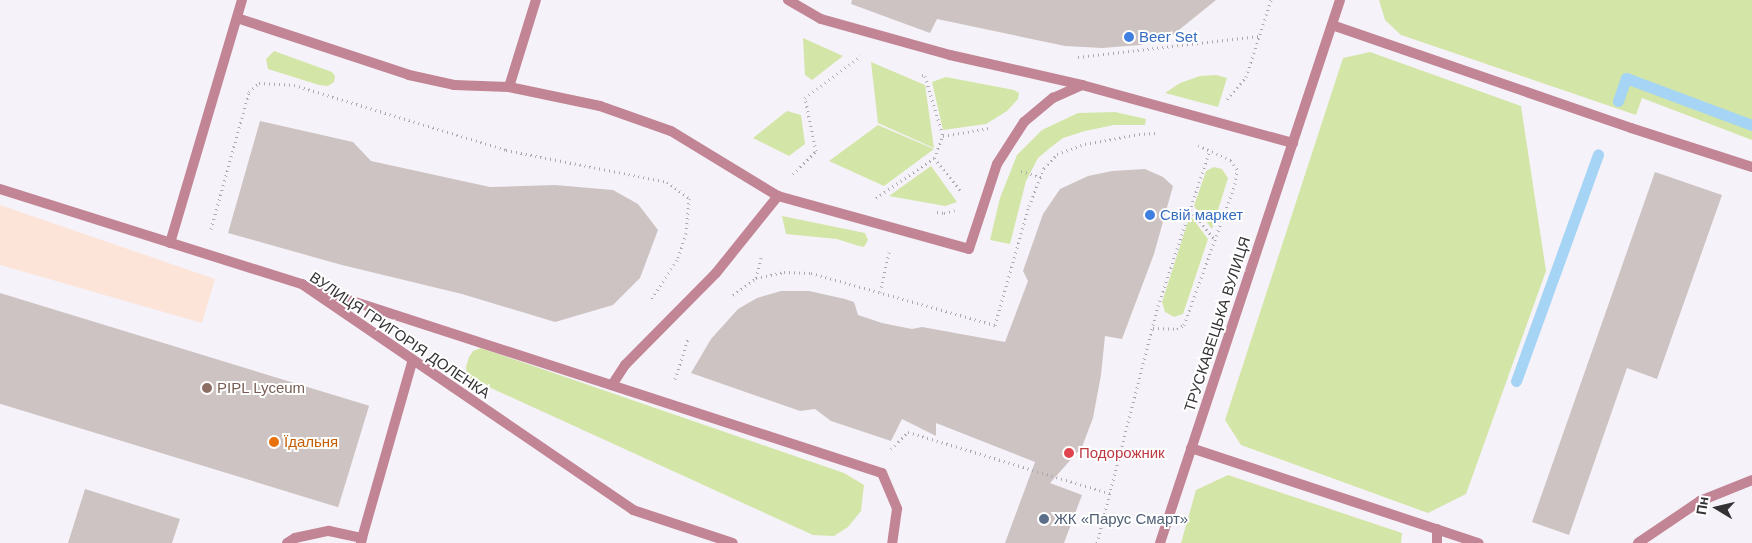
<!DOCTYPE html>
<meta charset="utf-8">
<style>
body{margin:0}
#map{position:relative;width:1752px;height:543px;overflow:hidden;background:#f6f2f9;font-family:Arial,sans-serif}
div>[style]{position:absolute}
.education>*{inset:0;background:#fce4d9}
.green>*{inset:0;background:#d3e6a7}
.stream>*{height:11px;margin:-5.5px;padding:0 5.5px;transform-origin:5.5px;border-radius:5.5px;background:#a5d4f5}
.building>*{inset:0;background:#cdc3c2;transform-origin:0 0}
.path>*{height:3px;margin-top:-1.5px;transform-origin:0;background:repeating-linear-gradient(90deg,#adaaaf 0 1px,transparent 0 5px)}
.service>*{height:10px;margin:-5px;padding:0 5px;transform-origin:5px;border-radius:5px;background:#c28596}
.minor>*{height:10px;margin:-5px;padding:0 5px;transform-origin:5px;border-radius:5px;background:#c28596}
.tertiary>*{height:10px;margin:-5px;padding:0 5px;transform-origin:5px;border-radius:5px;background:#c28596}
.dots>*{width:14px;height:14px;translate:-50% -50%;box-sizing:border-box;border:2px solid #fff;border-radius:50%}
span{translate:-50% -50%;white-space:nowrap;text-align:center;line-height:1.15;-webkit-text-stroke:4px #fff;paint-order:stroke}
.shop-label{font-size:15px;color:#366cbe}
.left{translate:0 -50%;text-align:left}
.street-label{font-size:15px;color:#343235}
.education-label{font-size:15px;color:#785e54}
.food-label{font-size:15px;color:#c56008}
.health-label{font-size:15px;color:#be3a42}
.service-label{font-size:15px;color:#4e5e75}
.north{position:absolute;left:1692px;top:483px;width:50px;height:50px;-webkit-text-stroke:4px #fff;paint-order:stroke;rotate:279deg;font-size:14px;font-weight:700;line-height:20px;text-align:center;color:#343235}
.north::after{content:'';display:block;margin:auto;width:18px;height:22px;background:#343235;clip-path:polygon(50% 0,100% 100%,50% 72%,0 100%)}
</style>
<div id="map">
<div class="education">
<i style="clip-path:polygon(0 205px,215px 279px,202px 323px,0 265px)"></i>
</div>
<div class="green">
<i style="clip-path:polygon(1379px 0,1752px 0,1752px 140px,1642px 98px,1636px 115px,1401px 35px,1385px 20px)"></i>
<i style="clip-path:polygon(803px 38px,843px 56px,812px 80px,805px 75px)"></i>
<i style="clip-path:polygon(274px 51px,332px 72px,335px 76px,334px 82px,328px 86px,319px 85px,268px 69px,266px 59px)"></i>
<i style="clip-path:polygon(1370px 52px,1521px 106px,1546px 271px,1466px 494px,1428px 513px,1241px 445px,1225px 420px,1343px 58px)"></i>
<i style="clip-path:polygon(871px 62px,925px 85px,934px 148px,878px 123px)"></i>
<i style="clip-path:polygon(1216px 75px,1227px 78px,1218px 107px,1165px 93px,1180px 83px,1200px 76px)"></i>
<i style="clip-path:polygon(946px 77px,1014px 90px,1019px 93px,1018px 99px,1007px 111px,986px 124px,943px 130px,932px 82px)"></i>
<i style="clip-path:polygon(787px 111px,801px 115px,805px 144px,789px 156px,753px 138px)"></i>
<i style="clip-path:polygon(1115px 112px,1146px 119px,1145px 125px,1114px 125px,1085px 131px,1063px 138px,1050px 148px,1038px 158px,1026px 181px,1010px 244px,990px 240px,1000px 198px,1017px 155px,1042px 130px,1078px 113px)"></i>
<i style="clip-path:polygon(878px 125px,934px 149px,884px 186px,829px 161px)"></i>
<i style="clip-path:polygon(931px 166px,957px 202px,945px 206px,889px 196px)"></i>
<i style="clip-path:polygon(1214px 167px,1222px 169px,1228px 178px,1212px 229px,1194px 206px,1206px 171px)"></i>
<i style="clip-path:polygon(1190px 215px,1208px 239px,1183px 314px,1174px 317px,1165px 312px,1162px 302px)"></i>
<i style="clip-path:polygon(782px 216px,865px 233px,868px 240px,864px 247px,859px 246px,837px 239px,786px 234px)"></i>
<i style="clip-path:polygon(481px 348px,844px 473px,864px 485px,861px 511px,848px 527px,834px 536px,813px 535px,467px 377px,466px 367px,469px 357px,473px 351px)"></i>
<i style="clip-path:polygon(1228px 475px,1402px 533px,1401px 543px,1181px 543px,1196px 490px)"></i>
</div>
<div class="stream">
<i style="left:1618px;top:101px;width:24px;rotate:-71deg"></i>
<i style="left:1626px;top:78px;width:134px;rotate:20.5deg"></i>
<i style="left:1516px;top:381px;width:241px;rotate:-70.1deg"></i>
</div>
<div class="building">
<i style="clip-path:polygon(852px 0,1216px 0,1174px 34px,1140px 45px,1102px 48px,1065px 46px,937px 19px,930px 33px,851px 4px)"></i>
<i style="clip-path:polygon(260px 121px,353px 142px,371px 161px,490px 187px,555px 185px,613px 190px,638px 204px,658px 230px,640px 278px,613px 305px,555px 322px,462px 294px,342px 265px,228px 233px)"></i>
<i style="clip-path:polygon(1145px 169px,1163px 177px,1173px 186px,1154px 254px,1122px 339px,1105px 336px,1101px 375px,1093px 418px,1082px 447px,1050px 483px,1082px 495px,1064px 543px,1005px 543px,1035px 462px,936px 423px,936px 436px,902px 419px,891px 441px,831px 421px,815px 409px,800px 411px,691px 373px,711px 339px,738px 309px,757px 298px,781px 291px,809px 291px,845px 299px,854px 302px,858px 315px,882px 323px,912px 329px,922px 327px,1005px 342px,1028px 281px,1023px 271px,1043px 214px,1060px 189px,1088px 176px,1112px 171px)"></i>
<i style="clip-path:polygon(1655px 172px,1722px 195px,1657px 379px,1627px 368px,1569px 535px,1532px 522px)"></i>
<i style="left:0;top:293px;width:386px;height:106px;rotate:17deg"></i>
<i style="clip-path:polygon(85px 489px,180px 519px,172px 543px,68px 543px)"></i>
</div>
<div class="path">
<i style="left:1078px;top:57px;width:182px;rotate:-6.6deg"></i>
<i style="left:922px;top:75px;width:3px;rotate:18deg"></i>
<i style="left:925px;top:76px;width:63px;rotate:73.3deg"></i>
<i style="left:943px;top:136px;width:47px;rotate:-9.9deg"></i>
<i style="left:1227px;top:99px;width:29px;rotate:-49deg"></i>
<i style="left:1246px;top:77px;width:81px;rotate:-72deg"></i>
<i style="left:934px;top:158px;width:24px;rotate:-68deg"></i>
<i style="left:1021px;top:171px;width:21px;rotate:17deg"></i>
<i style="left:793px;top:174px;width:33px;rotate:-45deg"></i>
<i style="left:816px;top:151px;width:54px;rotate:-101.7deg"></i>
<i style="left:805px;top:98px;width:70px;rotate:-36.9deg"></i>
<i style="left:876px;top:198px;width:70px;rotate:-34.6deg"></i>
<i style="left:934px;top:158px;width:43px;rotate:50.7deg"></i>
<i style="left:1190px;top:210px;width:39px;rotate:50deg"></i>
<i style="left:937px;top:212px;width:7px;rotate:8deg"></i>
<i style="left:944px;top:213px;width:11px;rotate:-15deg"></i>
<i style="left:211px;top:229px;width:142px;rotate:-74.5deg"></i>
<i style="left:249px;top:92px;width:13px;rotate:-42deg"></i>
<i style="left:259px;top:83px;width:35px;rotate:3deg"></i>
<i style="left:294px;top:85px;width:222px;rotate:17deg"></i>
<i style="left:506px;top:150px;width:164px;rotate:11.2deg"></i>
<i style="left:667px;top:182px;width:27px;rotate:36deg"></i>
<i style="left:689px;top:198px;width:35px;rotate:95deg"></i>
<i style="left:686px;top:233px;width:28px;rotate:108deg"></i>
<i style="left:677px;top:260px;width:49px;rotate:123.4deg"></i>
<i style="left:756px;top:278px;width:21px;rotate:-76deg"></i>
<i style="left:880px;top:292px;width:41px;rotate:-77.3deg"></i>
<i style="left:733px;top:295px;width:29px;rotate:-36deg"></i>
<i style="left:756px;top:278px;width:29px;rotate:-12deg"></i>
<i style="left:784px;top:272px;width:27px;rotate:2deg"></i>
<i style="left:811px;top:273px;width:191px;rotate:15.8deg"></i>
<i style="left:995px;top:325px;width:124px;rotate:-74.1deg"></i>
<i style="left:1029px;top:206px;width:41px;rotate:-68.5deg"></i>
<i style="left:1044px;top:168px;width:19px;rotate:-47deg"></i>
<i style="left:1057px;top:154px;width:30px;rotate:-20deg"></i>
<i style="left:1085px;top:144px;width:55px;rotate:-10.5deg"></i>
<i style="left:1139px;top:134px;width:17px;rotate:-3deg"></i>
<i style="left:1153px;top:328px;width:24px;rotate:2deg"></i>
<i style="left:1177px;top:329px;width:8px;rotate:-30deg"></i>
<i style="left:1184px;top:325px;width:150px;rotate:-70.1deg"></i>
<i style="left:1235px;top:184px;width:15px;rotate:-82deg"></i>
<i style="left:1237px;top:169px;width:11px;rotate:-124deg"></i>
<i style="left:1231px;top:160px;width:36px;rotate:-156deg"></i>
<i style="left:675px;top:379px;width:42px;rotate:-72deg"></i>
<i style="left:891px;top:449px;width:24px;rotate:-45deg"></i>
<i style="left:908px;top:432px;width:213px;rotate:16.9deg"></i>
<i style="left:1097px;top:543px;width:245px;rotate:-75.6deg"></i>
<i style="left:1158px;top:306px;width:164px;rotate:-71.6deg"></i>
</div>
<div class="service">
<i style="left:788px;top:0;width:38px;rotate:30deg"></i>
<i style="left:821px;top:19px;width:134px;rotate:15.6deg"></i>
<i style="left:950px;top:55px;width:135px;rotate:12.8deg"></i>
<i style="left:1082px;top:85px;width:219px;rotate:15.4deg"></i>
<i style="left:237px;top:18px;width:181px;rotate:18.3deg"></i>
<i style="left:409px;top:75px;width:46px;rotate:12.5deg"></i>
<i style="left:454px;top:85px;width:55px;rotate:2.1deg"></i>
<i style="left:509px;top:87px;width:93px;rotate:11.8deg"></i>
<i style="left:600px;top:106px;width:75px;rotate:19.4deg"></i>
<i style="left:671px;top:131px;width:125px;rotate:31.3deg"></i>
<i style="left:1332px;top:25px;width:316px;rotate:19deg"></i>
<i style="left:1631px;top:128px;width:127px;rotate:17.9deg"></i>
<i style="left:509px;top:87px;width:91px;rotate:-72.8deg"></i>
<i style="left:170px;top:243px;width:253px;rotate:-73.5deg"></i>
<i style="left:612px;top:385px;width:24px;rotate:-57deg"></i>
<i style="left:625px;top:365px;width:129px;rotate:-45.3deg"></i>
<i style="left:716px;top:273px;width:99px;rotate:-51.2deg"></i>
<i style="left:778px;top:196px;width:198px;rotate:15.5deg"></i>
<i style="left:969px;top:249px;width:89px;rotate:-71.8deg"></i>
<i style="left:997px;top:164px;width:50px;rotate:-57.3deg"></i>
<i style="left:1024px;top:122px;width:38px;rotate:-40deg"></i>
<i style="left:1053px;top:98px;width:32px;rotate:-24deg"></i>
<i style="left:1191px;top:448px;width:303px;rotate:18.3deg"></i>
<i style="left:362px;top:538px;width:183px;rotate:-74.1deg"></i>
<i style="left:287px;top:543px;width:9px;rotate:-32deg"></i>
<i style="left:295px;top:538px;width:35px;rotate:-12deg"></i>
<i style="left:329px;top:531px;width:34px;rotate:12deg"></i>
<i style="left:362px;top:538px;width:5px;rotate:101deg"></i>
<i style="left:1437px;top:543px;width:14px;rotate:-90deg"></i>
<i style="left:1638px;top:543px;width:75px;rotate:-34.1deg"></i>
<i style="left:1700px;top:501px;width:56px;rotate:-22deg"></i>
</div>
<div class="minor">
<i style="left:0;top:189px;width:317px;rotate:17.5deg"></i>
<i style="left:302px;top:284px;width:401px;rotate:34.3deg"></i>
<i style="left:633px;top:510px;width:105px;rotate:18.3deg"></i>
<i style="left:312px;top:288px;width:599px;rotate:17.98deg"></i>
<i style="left:882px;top:473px;width:39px;rotate:67deg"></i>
<i style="left:897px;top:509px;width:34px;rotate:98deg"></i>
</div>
<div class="tertiary">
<i style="left:1160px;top:543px;width:572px;rotate:-71.66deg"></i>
</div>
<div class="dots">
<i style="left:1129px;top:37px;background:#3f7fe0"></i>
<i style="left:1150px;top:215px;background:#3f7fe0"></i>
<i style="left:207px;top:388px;background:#8d6e63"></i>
<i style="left:274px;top:442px;background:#e8710a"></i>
<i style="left:1069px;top:453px;background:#e0444e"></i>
<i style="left:1044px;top:519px;background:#5c6f8a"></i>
</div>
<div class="shop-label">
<span class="left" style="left:1139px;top:37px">Beer Set</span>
<span class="left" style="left:1160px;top:215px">Свiй маркет</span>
</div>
<div class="street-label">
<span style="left:1217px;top:324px;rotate:-72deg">ТРУСКАВЕЦЬКА ВУЛИЦЯ</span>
<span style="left:400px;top:335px;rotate:34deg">ВУЛИЦЯ ГРИГОРІЯ ДОЛЕНКА</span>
</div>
<div class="education-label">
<span class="left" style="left:217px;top:388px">PIPL Lyceum</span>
</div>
<div class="food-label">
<span class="left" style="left:284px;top:442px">Їдальня</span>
</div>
<div class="health-label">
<span class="left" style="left:1079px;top:453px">Подорожник</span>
</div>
<div class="service-label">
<span class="left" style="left:1054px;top:519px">ЖК «Парус Смарт»</span>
</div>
<div class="north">Пн</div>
</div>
